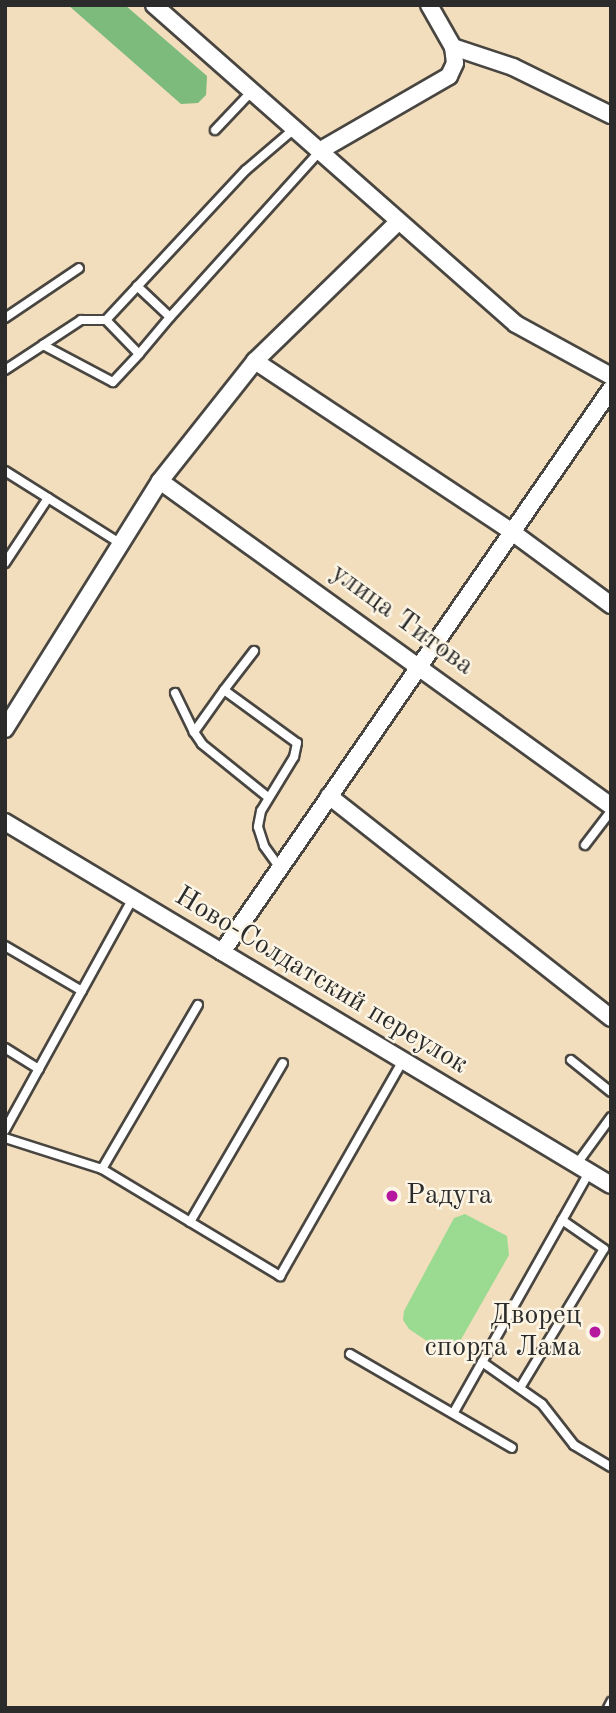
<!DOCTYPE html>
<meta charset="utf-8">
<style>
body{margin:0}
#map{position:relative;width:616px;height:1713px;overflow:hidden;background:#f2ddbd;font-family:"Old Standard TT",serif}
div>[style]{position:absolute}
.green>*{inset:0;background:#9bdb91}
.forest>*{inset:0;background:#7cbb7b}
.roads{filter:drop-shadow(2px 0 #494641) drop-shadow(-2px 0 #494641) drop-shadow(0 2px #494641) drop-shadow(0 -2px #494641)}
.service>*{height:8px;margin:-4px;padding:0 4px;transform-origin:4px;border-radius:4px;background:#fff}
.minor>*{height:16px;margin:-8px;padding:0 8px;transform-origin:8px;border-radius:8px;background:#fff}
.dots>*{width:19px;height:19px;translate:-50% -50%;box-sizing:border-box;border:4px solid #fcf5e5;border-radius:50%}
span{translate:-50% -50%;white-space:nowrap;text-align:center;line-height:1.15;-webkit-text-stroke:5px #fcf5e5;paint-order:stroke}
.street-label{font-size:28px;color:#2b2b2b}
.poi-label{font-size:28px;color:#2b2b2b}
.left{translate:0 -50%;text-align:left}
.right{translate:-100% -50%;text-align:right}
.frame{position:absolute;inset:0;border:7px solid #2b2b2b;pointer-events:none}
</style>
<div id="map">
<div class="green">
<i style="clip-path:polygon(465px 1214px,507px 1236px,509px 1255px,459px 1343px,439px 1349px,409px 1329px,403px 1320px,404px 1311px,454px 1218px)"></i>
</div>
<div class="forest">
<i style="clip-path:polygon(68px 5px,125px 5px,207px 76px,206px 95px,198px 103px,181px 104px)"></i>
</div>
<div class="roads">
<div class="service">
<i style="left:215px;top:130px;width:54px;rotate:-46.5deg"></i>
<i style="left:137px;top:286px;width:45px;rotate:43.2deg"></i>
<i style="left:5px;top:318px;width:89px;rotate:-34deg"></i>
<i style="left:106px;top:320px;width:205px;rotate:-47deg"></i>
<i style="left:246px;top:170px;width:63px;rotate:-40.5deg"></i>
<i style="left:139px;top:354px;width:47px;rotate:-134.1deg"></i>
<i style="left:106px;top:320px;width:25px;rotate:180deg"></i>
<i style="left:81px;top:320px;width:45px;rotate:146.7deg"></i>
<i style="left:43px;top:345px;width:79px;rotate:27.9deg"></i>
<i style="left:113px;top:382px;width:38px;rotate:-47deg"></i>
<i style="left:139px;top:354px;width:48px;rotate:-50deg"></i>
<i style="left:170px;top:317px;width:225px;rotate:-47.9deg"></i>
<i style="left:5px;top:370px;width:45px;rotate:-33.3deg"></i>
<i style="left:5px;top:471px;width:136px;rotate:32.1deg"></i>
<i style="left:5px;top:563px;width:78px;rotate:-56.5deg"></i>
<i style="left:254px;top:651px;width:49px;rotate:127.6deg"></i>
<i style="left:224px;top:690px;width:90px;rotate:36deg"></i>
<i style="left:297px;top:743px;width:14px;rotate:102deg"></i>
<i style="left:294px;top:757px;width:63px;rotate:121.4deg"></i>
<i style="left:261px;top:811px;width:16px;rotate:101deg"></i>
<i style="left:258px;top:827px;width:20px;rotate:72deg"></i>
<i style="left:264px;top:846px;width:27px;rotate:54deg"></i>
<i style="left:224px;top:690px;width:52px;rotate:125.5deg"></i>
<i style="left:194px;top:732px;width:14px;rotate:56deg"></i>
<i style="left:202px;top:744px;width:85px;rotate:38.8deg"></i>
<i style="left:175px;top:693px;width:43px;rotate:64deg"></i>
<i style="left:585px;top:845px;width:43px;rotate:-52.6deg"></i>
<i style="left:5px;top:946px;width:89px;rotate:30.3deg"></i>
<i style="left:5px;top:1048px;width:40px;rotate:32deg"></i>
<i style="left:571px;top:1060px;width:51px;rotate:38.7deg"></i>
<i style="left:5px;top:1130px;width:265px;rotate:-61.1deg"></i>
<i style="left:5px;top:1138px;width:102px;rotate:17.7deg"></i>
<i style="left:102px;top:1169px;width:208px;rotate:31deg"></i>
<i style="left:280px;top:1276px;width:249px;rotate:-60.3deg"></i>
<i style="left:576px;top:1165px;width:59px;rotate:-53.9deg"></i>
<i style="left:102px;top:1169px;width:190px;rotate:-59.7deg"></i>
<i style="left:190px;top:1222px;width:184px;rotate:-59.7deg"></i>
<i style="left:350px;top:1354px;width:187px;rotate:30.1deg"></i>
<i style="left:482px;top:1362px;width:73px;rotate:35deg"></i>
<i style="left:542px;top:1404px;width:52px;rotate:52deg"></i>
<i style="left:574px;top:1445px;width:43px;rotate:30.7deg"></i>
<i style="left:520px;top:1388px;width:162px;rotate:-58.9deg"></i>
<i style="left:604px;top:1249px;width:51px;rotate:-145.4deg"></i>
<i style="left:454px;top:1412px;width:275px;rotate:-60.6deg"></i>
<i style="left:608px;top:1708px;width:7px;rotate:-63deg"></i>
</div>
<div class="minor">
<i style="left:154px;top:5px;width:482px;rotate:41.4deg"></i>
<i style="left:516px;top:324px;width:108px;rotate:28.7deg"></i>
<i style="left:453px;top:47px;width:63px;rotate:18.4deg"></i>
<i style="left:513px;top:67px;width:109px;rotate:26.1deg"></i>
<i style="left:321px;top:150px;width:148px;rotate:-30deg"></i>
<i style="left:449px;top:76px;width:14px;rotate:-65deg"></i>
<i style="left:455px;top:63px;width:16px;rotate:-97deg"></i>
<i style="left:453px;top:47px;width:48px;rotate:-119.7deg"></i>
<i style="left:255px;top:361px;width:309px;rotate:33.6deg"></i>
<i style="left:512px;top:532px;width:123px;rotate:36.4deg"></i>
<i style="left:160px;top:481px;width:556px;rotate:35.78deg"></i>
<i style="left:5px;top:729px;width:292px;rotate:-58deg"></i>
<i style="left:160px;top:481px;width:153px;rotate:-51.6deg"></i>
<i style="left:255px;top:361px;width:199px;rotate:-44.2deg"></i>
<i style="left:329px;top:796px;width:359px;rotate:38.2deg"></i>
<i style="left:5px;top:822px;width:706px;rotate:30.92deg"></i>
<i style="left:222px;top:952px;width:684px;rotate:-55.36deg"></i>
</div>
</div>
<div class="dots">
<i style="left:392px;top:1196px;background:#b5179e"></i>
<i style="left:595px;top:1332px;background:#b5179e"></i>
</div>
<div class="street-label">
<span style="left:402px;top:620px;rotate:36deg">улица Титова</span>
<span style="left:321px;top:981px;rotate:31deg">Ново-Солдатский переулок</span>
</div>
<div class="poi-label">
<span class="left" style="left:406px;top:1196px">Радуга</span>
<span class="right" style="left:581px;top:1332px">Дворец<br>спорта Лама</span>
</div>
<div class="frame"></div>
</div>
